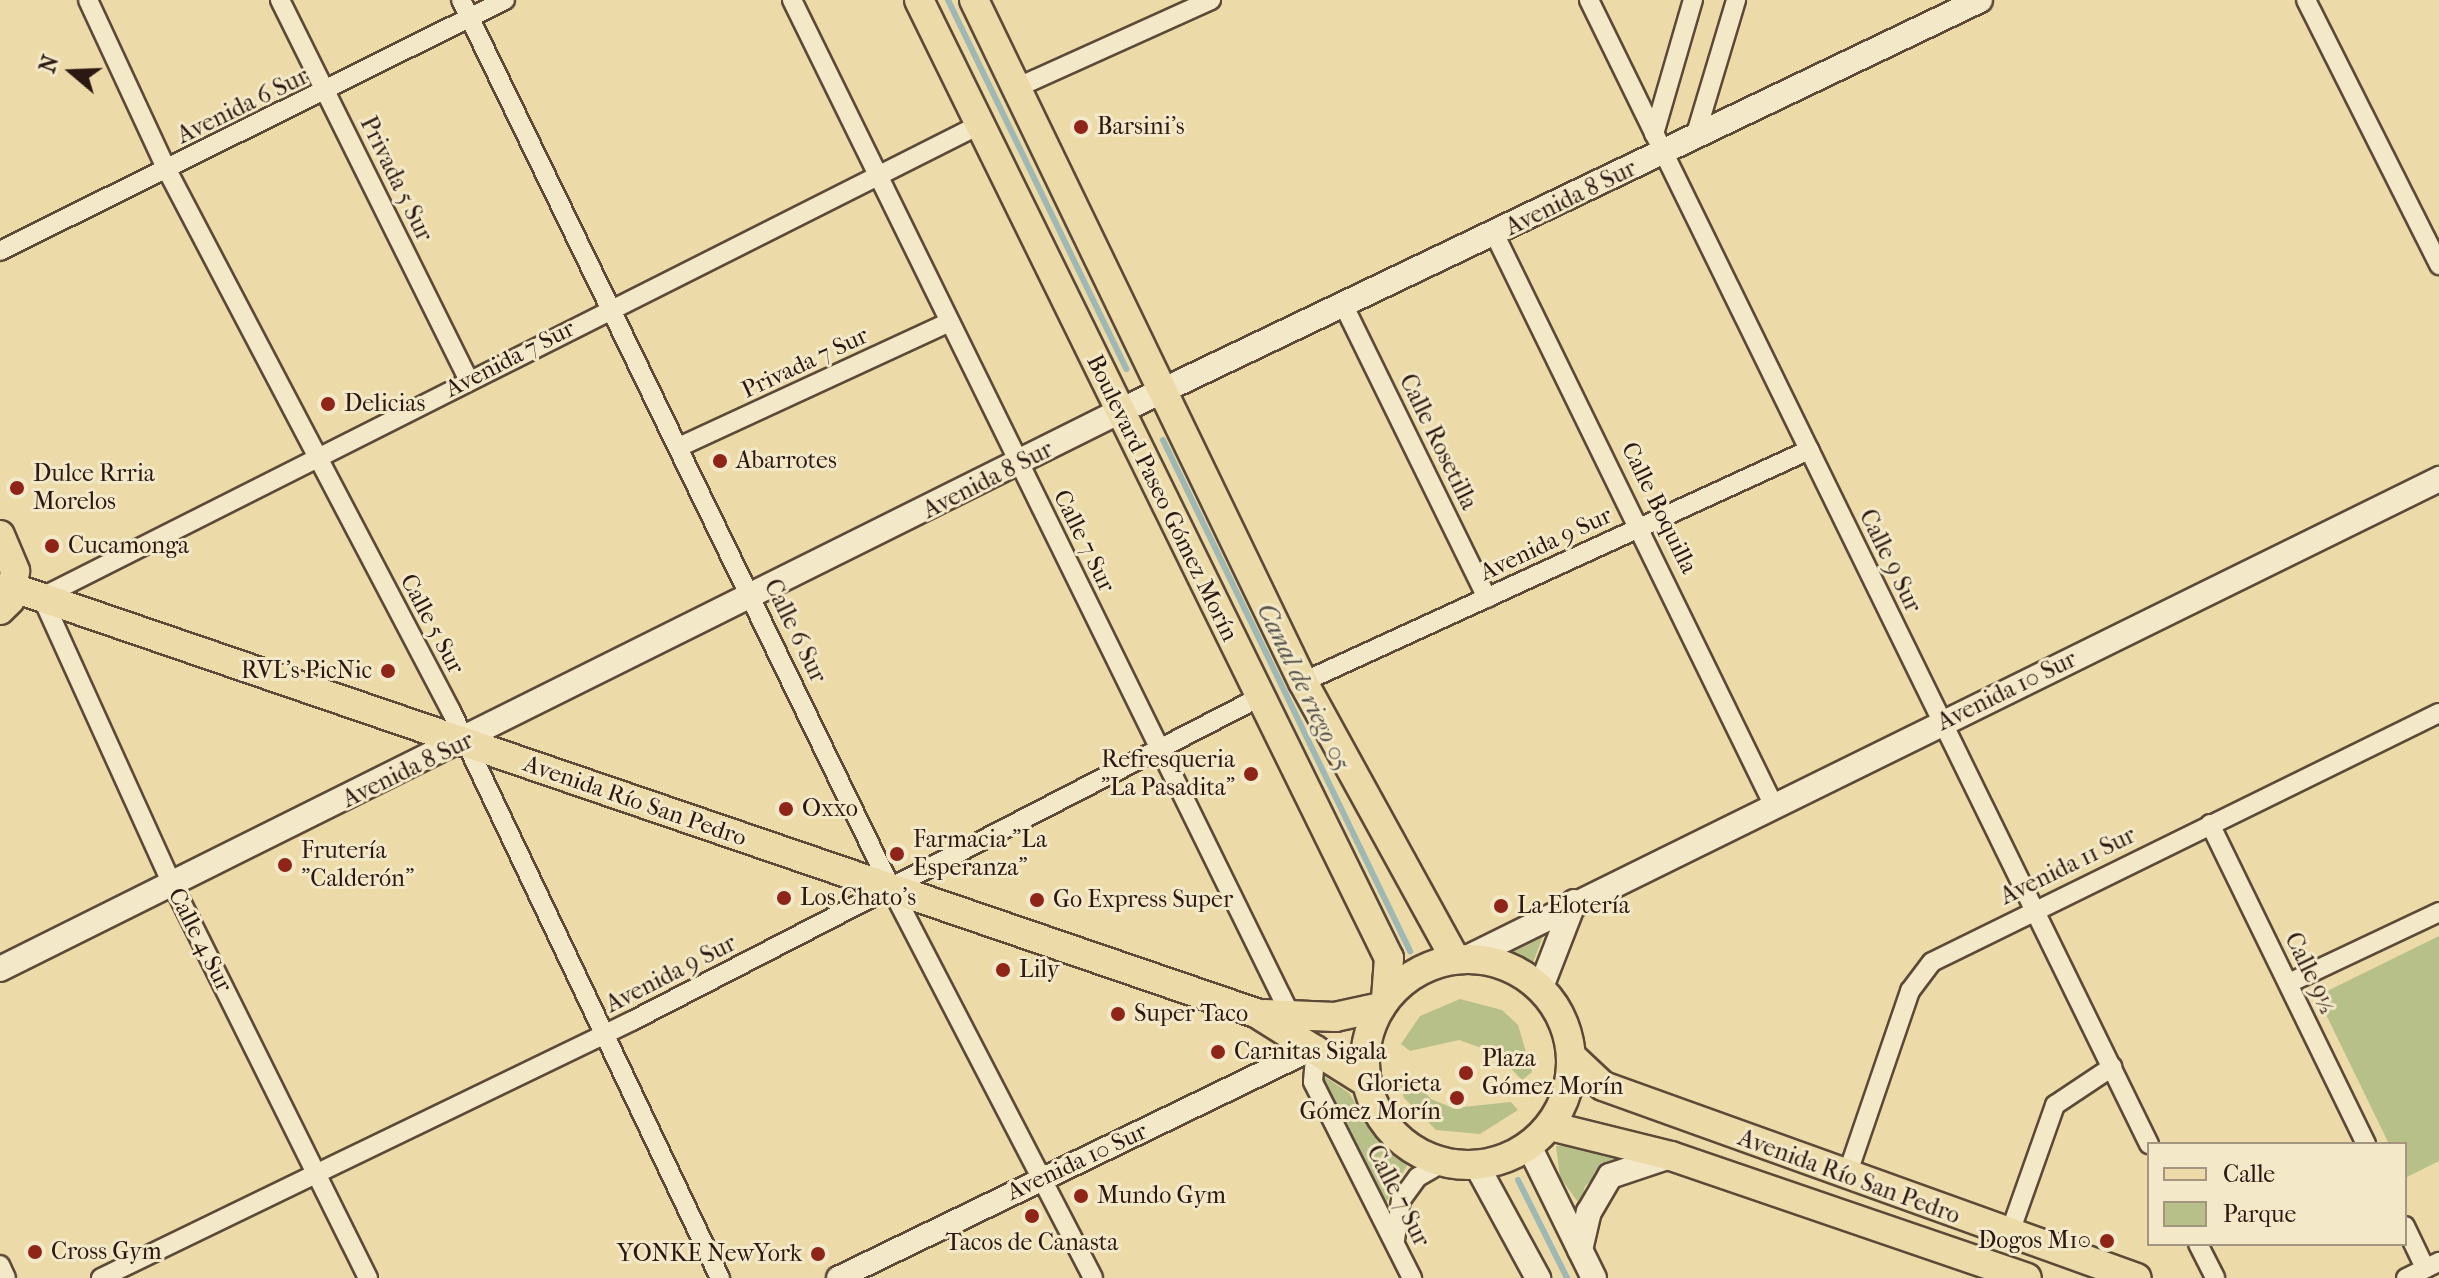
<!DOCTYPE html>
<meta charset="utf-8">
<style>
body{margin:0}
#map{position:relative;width:2439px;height:1278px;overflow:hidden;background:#ecdba9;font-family:"IM FELL French Canon",serif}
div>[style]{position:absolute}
.green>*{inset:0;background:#b7c089}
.stream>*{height:6px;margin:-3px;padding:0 3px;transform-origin:3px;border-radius:3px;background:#9fb8b4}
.roads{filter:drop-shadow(2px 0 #5c4938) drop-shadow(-2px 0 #5c4938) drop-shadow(0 2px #5c4938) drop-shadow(0 -2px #5c4938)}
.minor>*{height:18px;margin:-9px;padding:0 9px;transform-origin:9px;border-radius:9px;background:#f3e8c7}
.tertiary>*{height:22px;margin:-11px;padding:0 11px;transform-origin:11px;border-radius:11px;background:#f3e8c7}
.secondary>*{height:24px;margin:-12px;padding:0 12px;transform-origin:12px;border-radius:12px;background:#f3e8c7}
.primary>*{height:28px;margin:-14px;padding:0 14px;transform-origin:14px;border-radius:14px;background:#ecdba9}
.primary>.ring{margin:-14px;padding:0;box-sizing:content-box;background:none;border:28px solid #ecdba9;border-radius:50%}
.dots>*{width:22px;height:22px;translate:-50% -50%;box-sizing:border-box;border:4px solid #f3e8c7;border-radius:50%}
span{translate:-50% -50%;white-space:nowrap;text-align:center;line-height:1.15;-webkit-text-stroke:6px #f3e8c7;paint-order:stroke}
.street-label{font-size:24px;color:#2c1812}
.poi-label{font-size:24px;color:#2c1812}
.left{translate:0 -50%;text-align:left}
.right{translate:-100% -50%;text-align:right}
.water-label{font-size:26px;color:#54504b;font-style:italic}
.legend{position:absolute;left:2147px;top:1142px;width:260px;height:104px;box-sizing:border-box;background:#f3e8c7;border:2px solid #a3957f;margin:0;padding:10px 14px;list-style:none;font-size:24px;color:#2c1812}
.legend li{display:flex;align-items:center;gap:16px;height:40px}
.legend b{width:40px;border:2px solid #a3957f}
.north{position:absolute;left:32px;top:32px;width:80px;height:80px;-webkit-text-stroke:6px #f3e8c7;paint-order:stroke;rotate:289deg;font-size:22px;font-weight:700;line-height:32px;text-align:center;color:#2c1812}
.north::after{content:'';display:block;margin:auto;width:28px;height:36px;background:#2c1812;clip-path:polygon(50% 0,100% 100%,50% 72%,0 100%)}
</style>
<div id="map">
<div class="green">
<i style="clip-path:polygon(1543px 936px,1531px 968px,1503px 956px)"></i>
<i style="clip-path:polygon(2439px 936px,2439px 1161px,2405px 1178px,2405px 1144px,2389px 1144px,2317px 996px)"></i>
<i style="clip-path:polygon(1460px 999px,1502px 1010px,1518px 1025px,1532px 1072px,1522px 1080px,1496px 1053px,1459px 1040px,1410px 1051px,1401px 1044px,1420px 1016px)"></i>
<i style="clip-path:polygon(1318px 1072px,1349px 1093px,1377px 1136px,1409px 1162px,1384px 1206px)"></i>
<i style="clip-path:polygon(1406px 1073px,1431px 1099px,1453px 1108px,1511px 1102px,1518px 1110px,1480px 1134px,1436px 1130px,1404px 1098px,1397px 1077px)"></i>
<i style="clip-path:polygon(1583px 1142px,1621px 1155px,1585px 1186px,1580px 1205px,1560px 1177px,1556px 1146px)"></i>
</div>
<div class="stream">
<i style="left:948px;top:0;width:410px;rotate:64.2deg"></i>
<i style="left:1163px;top:440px;width:568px;rotate:64.2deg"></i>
<i style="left:1518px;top:1180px;width:110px;rotate:63.4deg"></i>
</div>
<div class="roads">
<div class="minor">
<i style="left:88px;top:0;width:187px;rotate:65.1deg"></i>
<i style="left:167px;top:170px;width:611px;rotate:62.3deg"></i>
<i style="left:451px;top:711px;width:628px;rotate:64.62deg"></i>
<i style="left:280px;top:0;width:424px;rotate:63.6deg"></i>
<i style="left:461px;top:0;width:987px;rotate:64.16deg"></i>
<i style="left:891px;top:888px;width:439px;rotate:62.6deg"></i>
<i style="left:792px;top:0;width:1132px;rotate:63.84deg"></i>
<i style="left:1589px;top:0;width:1274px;rotate:63.92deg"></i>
<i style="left:2306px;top:0;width:297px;rotate:63.3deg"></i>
<i style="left:1016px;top:88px;width:214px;rotate:-24.3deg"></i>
<i style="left:1654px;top:134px;width:140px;rotate:-73.8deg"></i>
<i style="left:1695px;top:137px;width:143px;rotate:-73.3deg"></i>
<i style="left:1495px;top:235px;width:633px;rotate:63.96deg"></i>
<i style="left:0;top:251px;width:564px;rotate:-26.43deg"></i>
<i style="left:1345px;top:308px;width:323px;rotate:63.9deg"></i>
<i style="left:679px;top:447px;width:298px;rotate:-24.8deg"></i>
<i style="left:1303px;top:682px;width:557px;rotate:-24.63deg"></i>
<i style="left:2210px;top:824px;width:356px;rotate:64deg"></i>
<i style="left:2289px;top:983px;width:166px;rotate:-25.3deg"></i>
<i style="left:1316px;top:1047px;width:35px;rotate:95deg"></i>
<i style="left:1313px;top:1082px;width:220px;rotate:63.2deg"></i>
<i style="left:1846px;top:1178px;width:198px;rotate:-71.1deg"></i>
<i style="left:1910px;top:991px;width:36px;rotate:-53deg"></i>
<i style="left:1932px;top:962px;width:565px;rotate:-26.16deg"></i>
<i style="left:2405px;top:1226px;width:47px;rotate:64.5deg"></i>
<i style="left:2009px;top:1235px;width:138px;rotate:-70.5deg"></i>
<i style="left:2055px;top:1105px;width:69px;rotate:-33.7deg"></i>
<i style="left:1395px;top:1240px;width:40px;rotate:-81.5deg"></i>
<i style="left:1401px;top:1200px;width:29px;rotate:-54deg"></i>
<i style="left:1418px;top:1177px;width:28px;rotate:-30deg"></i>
<i style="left:2198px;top:1244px;width:38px;rotate:63deg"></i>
<i style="left:0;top:1265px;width:14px;rotate:65deg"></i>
<i style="left:101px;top:1278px;width:590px;rotate:-25.83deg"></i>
<i style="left:632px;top:1021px;width:702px;rotate:-27.29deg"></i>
<i style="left:368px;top:1278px;width:440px;rotate:-116.4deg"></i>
<i style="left:172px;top:884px;width:315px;rotate:-114.4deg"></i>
<i style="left:42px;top:597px;width:1051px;rotate:-26.74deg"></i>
<i style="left:2406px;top:1278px;width:37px;rotate:-26deg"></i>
</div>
<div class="tertiary">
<i style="left:838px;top:1278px;width:531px;rotate:-25.79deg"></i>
</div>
<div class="secondary">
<i style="left:1467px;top:958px;width:1084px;rotate:-26.23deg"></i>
<i style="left:0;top:969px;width:1251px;rotate:-26.48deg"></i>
<i style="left:1120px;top:411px;width:953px;rotate:-25.54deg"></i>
<i style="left:1541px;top:987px;width:91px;rotate:-68.8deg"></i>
<i style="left:1529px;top:1146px;width:147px;rotate:63.8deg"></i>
<i style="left:1477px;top:1166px;width:128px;rotate:61.4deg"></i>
<i style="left:1580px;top:1250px;width:39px;rotate:-77deg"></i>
<i style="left:1589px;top:1212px;width:42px;rotate:-59.7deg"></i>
<i style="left:1610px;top:1176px;width:63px;rotate:-18.4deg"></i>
</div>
<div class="primary">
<i style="left:919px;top:0;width:1067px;rotate:63.87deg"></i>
<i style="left:1389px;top:958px;width:41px;rotate:94.2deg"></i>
<i style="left:974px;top:0;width:757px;rotate:64.25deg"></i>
<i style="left:1303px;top:682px;width:316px;rotate:61.2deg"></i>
<i style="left:0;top:535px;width:39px;rotate:67deg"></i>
<i style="left:15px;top:571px;width:29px;rotate:100deg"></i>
<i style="left:10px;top:600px;width:14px;rotate:135deg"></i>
<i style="left:14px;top:588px;width:1313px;rotate:18.89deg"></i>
<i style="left:1256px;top:1013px;width:130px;rotate:32.1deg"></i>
<i class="ring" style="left:1365px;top:959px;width:178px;height:178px"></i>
<i style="left:1265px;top:1014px;width:70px;rotate:2.5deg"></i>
<i style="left:1335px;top:1017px;width:47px;rotate:-12.3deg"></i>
<i style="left:1572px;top:1057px;width:42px;rotate:43.1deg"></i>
<i style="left:1603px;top:1086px;width:567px;rotate:19.78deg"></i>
<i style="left:1550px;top:1126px;width:125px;rotate:13.9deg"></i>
<i style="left:1671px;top:1156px;width:376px;rotate:18.9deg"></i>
</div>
</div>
<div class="dots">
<i style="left:1081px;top:127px;background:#8f2418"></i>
<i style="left:328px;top:404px;background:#8f2418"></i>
<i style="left:720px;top:461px;background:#8f2418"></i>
<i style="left:17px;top:488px;background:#8f2418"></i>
<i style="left:52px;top:546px;background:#8f2418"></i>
<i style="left:388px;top:671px;background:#8f2418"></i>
<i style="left:1251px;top:774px;background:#8f2418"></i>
<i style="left:786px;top:809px;background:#8f2418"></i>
<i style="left:897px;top:854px;background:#8f2418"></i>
<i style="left:285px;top:865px;background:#8f2418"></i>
<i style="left:784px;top:898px;background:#8f2418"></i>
<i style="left:1037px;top:900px;background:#8f2418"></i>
<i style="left:1501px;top:906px;background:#8f2418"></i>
<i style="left:1003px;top:970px;background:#8f2418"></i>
<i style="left:1118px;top:1014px;background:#8f2418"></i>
<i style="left:1218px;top:1052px;background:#8f2418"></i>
<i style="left:1466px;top:1073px;background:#8f2418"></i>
<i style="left:1457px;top:1098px;background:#8f2418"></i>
<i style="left:1081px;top:1196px;background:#8f2418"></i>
<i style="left:1032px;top:1216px;background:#8f2418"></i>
<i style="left:2107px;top:1241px;background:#8f2418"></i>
<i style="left:35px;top:1252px;background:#8f2418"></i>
<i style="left:818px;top:1254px;background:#8f2418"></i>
</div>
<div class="street-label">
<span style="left:243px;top:106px;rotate:-26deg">Avenida 6 Sur</span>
<span style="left:396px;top:179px;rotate:64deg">Privada 5 Sur</span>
<span style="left:1571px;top:198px;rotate:-26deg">Avenida 8 Sur</span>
<span style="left:510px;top:359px;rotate:-27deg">Avenida 7 Sur</span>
<span style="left:805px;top:363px;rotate:-25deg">Privada 7 Sur</span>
<span style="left:1438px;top:442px;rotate:64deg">Calle Rosetilla</span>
<span style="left:988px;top:480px;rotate:-27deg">Avenida 8 Sur</span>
<span style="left:1162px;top:498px;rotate:64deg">Boulevard Paseo Gómez Morín</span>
<span style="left:1659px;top:508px;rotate:64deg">Calle Boquilla</span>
<span style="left:1084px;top:541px;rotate:64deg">Calle 7 Sur</span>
<span style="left:1546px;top:544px;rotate:-25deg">Avenida 9 Sur</span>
<span style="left:1890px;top:561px;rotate:64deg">Calle 9 Sur</span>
<span style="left:432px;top:624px;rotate:62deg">Calle 5 Sur</span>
<span style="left:795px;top:631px;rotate:64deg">Calle 6 Sur</span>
<span style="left:2007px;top:691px;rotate:-26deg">Avenida 10 Sur</span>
<span style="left:408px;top:770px;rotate:-26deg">Avenida 8 Sur</span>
<span style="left:635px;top:801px;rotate:19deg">Avenida Río San Pedro</span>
<span style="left:2068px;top:866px;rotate:-26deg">Avenida 11 Sur</span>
<span style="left:200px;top:940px;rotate:63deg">Calle 4 Sur</span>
<span style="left:2310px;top:973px;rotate:64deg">Calle 9½</span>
<span style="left:671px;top:974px;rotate:-27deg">Avenida 9 Sur</span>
<span style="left:1077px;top:1162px;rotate:-25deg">Avenida 10 Sur</span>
<span style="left:1849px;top:1177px;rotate:20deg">Avenida Río San Pedro</span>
<span style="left:1398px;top:1196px;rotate:63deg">Calle 7 Sur</span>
</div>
<div class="poi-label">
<span class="left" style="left:1097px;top:127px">Barsini's</span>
<span class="left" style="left:344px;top:404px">Delicias</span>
<span class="left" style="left:736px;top:461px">Abarrotes</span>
<span class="left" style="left:33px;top:488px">Dulce Rrria<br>Morelos</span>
<span class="left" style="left:68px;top:546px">Cucamonga</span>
<span class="right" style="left:372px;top:671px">RVL's PicNic</span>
<span class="right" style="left:1235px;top:774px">Refresqueria<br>"La Pasadita"</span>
<span class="left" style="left:802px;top:809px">Oxxo</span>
<span class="left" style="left:913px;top:854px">Farmacia "La<br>Esperanza"</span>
<span class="left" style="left:301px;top:865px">Frutería<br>"Calderón"</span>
<span class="left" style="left:800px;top:898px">Los Chato's</span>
<span class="left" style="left:1053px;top:900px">Go Express Super</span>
<span class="left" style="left:1517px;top:906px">La Elotería</span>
<span class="left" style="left:1019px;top:970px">Lily</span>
<span class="left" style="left:1134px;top:1014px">Super Taco</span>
<span class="left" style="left:1234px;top:1052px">Carnitas Sigala</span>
<span class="left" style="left:1482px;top:1073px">Plaza<br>Gómez Morín</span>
<span class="right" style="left:1441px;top:1098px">Glorieta<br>Gómez Morín</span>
<span class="left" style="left:1097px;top:1196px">Mundo Gym</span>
<span class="right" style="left:2091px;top:1241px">Dogos M10</span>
<span style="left:1032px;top:1243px">Tacos de Canasta</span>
<span class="left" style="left:51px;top:1252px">Cross Gym</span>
<span class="right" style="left:802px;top:1254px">YONKE NewYork</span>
</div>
<div class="water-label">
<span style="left:1304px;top:687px;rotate:64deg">Canal de riego 05</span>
</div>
<ul class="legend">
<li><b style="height:10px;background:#ecdba9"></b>Calle</li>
<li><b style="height:22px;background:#b7c089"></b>Parque</li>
</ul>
<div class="north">N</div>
</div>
